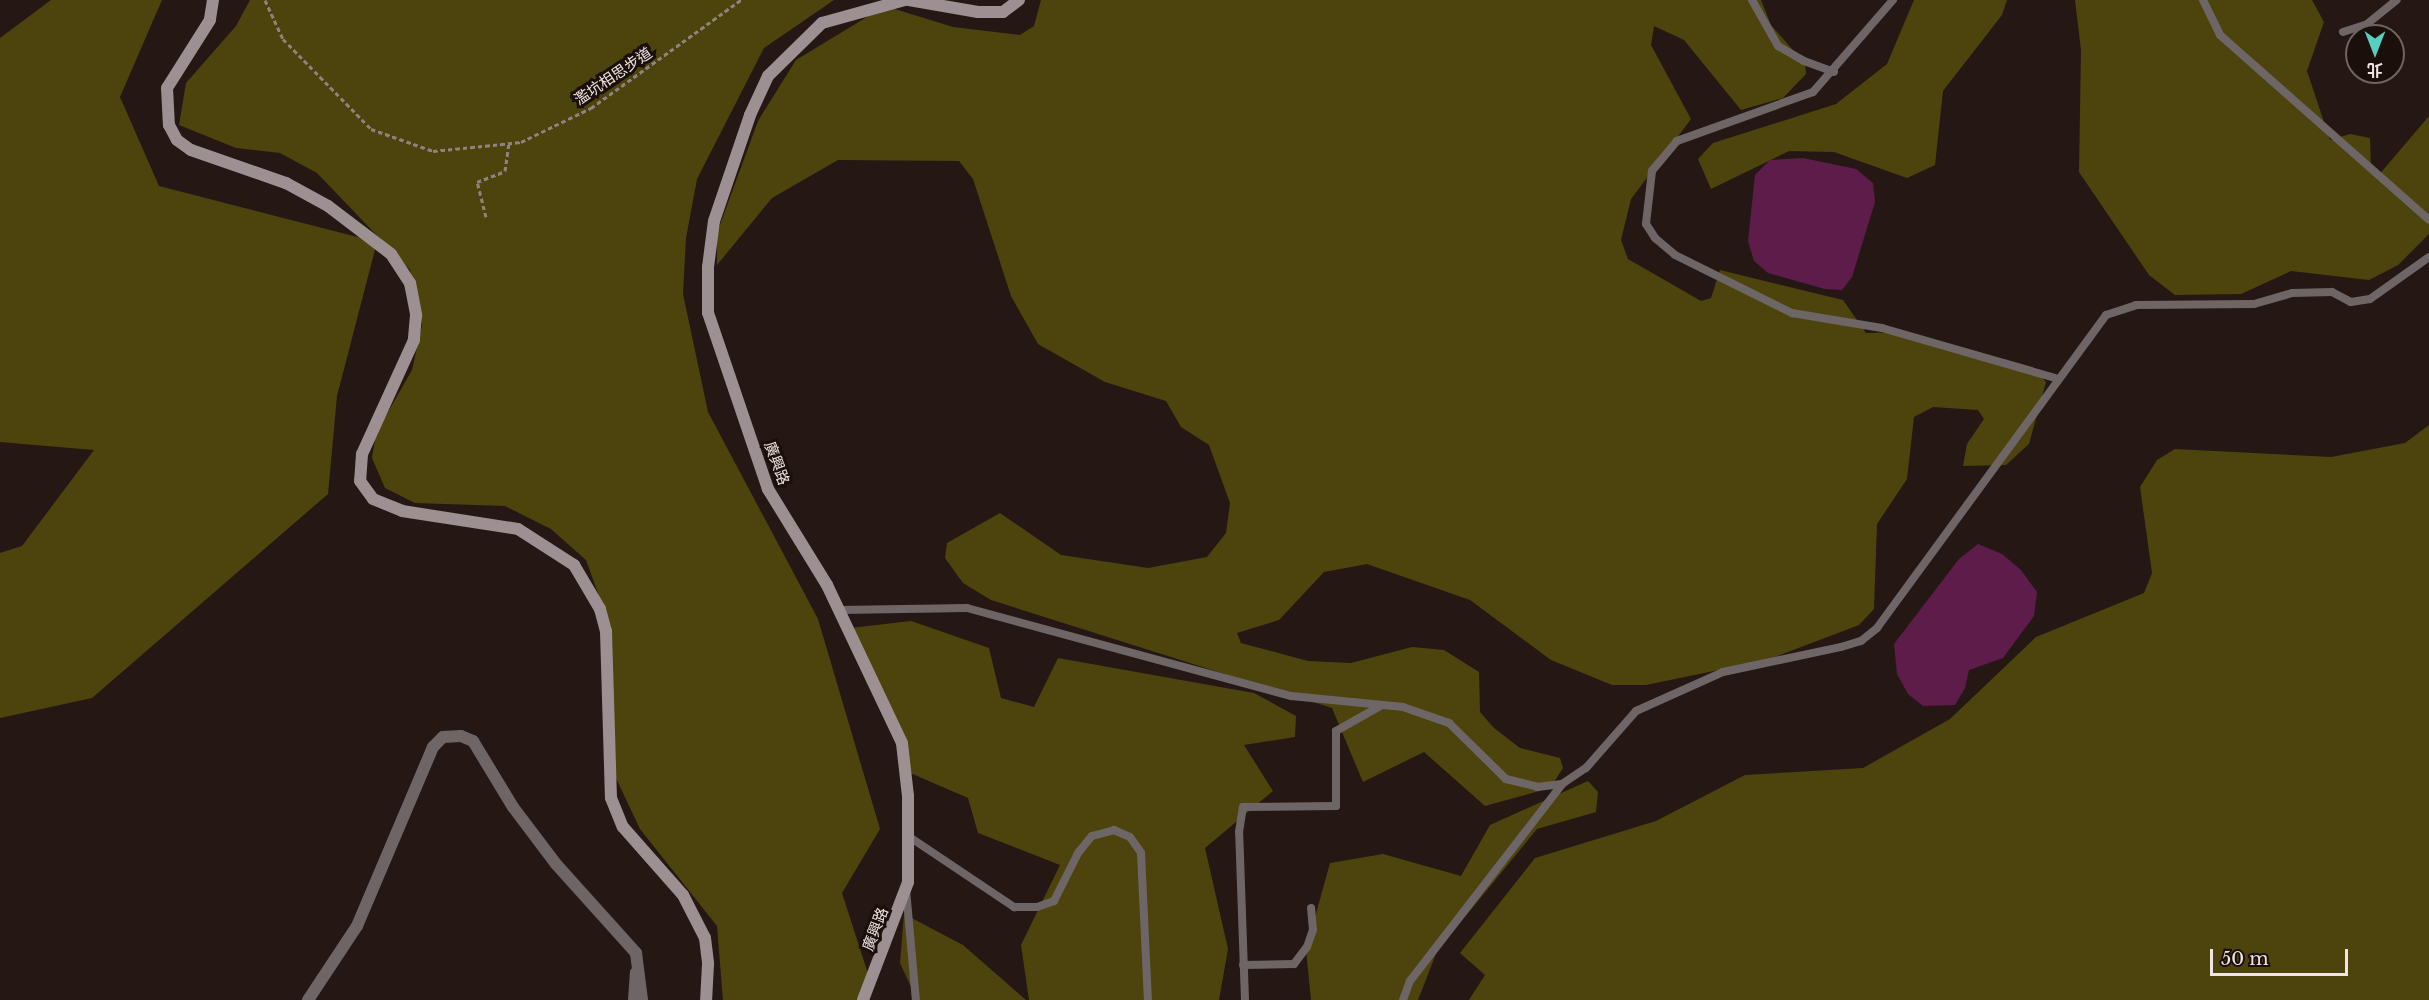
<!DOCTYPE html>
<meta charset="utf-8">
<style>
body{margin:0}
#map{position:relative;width:2429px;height:1000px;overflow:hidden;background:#251814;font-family:"Libre Baskerville","Noto Sans TC",serif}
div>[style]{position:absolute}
.green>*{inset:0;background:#4d430d}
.water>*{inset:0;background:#5e1c4b}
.path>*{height:3px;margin-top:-1.5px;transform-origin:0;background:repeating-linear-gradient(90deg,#8e837f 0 4.5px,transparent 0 7.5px)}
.lane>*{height:8px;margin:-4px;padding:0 4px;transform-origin:4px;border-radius:4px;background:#6e6666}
.street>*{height:12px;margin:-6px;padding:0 6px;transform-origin:6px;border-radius:6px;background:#6e6666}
.secondary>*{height:12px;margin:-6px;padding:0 6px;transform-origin:6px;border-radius:6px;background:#9d9092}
span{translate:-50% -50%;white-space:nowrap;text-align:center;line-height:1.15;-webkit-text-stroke:6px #1b0f0b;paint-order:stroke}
.street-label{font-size:15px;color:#efe5e2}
.north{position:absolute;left:2345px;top:24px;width:60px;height:60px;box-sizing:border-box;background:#1b0f0b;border:2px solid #706561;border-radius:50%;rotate:180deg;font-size:16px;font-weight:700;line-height:24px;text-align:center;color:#efe5e2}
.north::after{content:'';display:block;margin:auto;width:21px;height:27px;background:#59cebf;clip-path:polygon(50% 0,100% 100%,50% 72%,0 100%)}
.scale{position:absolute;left:2210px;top:949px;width:138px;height:27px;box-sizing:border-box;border:3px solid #efe5e2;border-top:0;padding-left:8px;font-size:18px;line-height:21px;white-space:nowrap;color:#efe5e2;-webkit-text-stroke:4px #1b0f0b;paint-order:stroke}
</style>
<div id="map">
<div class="green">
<i style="clip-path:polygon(51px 0,162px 0,120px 97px,159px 186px,377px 242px,337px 396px,328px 494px,92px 698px,0 718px,0 553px,22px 546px,94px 450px,0 442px,0 38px)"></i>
<i style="clip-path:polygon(250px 0,834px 0,764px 48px,697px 179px,686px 238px,683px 294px,708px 412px,818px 619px,880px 829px,842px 893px,870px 980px,860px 1000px,723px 1000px,717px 926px,640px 829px,614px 774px,612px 632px,586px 560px,551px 529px,505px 506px,415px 503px,385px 488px,372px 458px,376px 433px,412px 370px,422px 325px,410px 270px,317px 173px,280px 153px,236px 148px,179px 125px,186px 83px,236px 26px)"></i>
<i style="clip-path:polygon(1041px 0,1761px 0,1771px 25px,1805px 64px,1806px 74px,1783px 98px,1741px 110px,1684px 40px,1654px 26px,1651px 45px,1691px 119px,1631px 199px,1621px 240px,1628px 259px,1701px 301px,1711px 298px,1720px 270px,1843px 300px,1866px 333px,1908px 332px,2033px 367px,2046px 382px,2029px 444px,2006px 465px,1963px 466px,1967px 444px,1984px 419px,1978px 410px,1933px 407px,1914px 417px,1907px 479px,1877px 524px,1874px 609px,1859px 625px,1767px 660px,1646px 685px,1612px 685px,1551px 660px,1470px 600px,1367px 564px,1324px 572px,1279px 620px,1237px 633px,1241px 643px,1308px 661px,1351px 663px,1412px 647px,1444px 650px,1479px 672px,1480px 712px,1494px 728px,1520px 748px,1560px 758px,1563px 768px,1550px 788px,1485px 806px,1424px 752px,1363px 782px,1332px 708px,991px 600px,963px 583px,945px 558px,947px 543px,1000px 513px,1061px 555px,1148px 568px,1207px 557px,1226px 533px,1230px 503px,1209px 445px,1181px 427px,1166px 401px,1105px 382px,1038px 344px,1011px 296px,973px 179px,959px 161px,838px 160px,772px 198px,717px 265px,717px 233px,758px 121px,796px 60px,885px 6px,953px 27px,1020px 35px,1034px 26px)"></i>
<i style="clip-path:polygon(1914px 0,2007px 0,2002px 15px,1943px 91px,1935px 165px,1907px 178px,1834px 152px,1789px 151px,1711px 189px,1698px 159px,1713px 143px,1836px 104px,1887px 64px)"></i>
<i style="clip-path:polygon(2075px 0,2312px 0,2324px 22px,2307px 71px,2330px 140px,2350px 134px,2370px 138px,2371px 169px,2378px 176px,2429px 116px,2429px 234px,2398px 265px,2369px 280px,2291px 271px,2241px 294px,2175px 295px,2149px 275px,2079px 172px,2081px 50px)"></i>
<i style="clip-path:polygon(2429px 425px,2429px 1000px,1469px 1000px,1485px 975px,1460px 953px,1535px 858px,1656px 821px,1745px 775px,1863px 768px,1950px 719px,2036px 637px,2144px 593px,2152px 573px,2140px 487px,2157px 460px,2175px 449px,2331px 457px,2405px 443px)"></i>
<i style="clip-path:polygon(911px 621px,989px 648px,1001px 698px,1034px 707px,1058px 658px,1254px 693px,1296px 716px,1295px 737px,1244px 745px,1273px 791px,1205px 848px,1228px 949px,1219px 1000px,1029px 1000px,1021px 945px,1060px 865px,978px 833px,968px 798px,908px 772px,851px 628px)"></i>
<i style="clip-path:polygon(1588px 781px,1598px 792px,1596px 812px,1537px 829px,1437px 951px,1418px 1000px,1311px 1000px,1306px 950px,1330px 863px,1383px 854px,1461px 876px,1490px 825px)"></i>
<i style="clip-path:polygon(904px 914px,963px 945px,1026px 1000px,917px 1000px,900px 963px)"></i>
</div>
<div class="water">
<i style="clip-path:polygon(1803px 158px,1856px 169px,1873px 183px,1875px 202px,1852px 277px,1842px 290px,1825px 289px,1768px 273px,1754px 261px,1748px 241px,1755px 175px,1770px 160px)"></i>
<i style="clip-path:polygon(1978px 544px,2002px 554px,2021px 570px,2037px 592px,2034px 616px,2003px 658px,1969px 670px,1965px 688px,1955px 705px,1923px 706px,1908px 694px,1897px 674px,1894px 644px,1959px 559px)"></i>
</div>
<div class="path">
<i style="left:265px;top:0;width:43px;rotate:65.2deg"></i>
<i style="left:283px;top:39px;width:126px;rotate:45.6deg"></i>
<i style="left:371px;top:129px;width:66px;rotate:19.5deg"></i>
<i style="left:433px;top:151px;width:88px;rotate:-5.8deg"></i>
<i style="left:521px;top:142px;width:78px;rotate:-25.9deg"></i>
<i style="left:591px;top:108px;width:185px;rotate:-35.8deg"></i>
<i style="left:486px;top:217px;width:36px;rotate:-104deg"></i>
<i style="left:477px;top:182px;width:30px;rotate:-21deg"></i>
<i style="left:505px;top:171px;width:28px;rotate:-82deg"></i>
</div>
<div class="lane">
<i style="left:1752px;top:0;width:53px;rotate:60.5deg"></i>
<i style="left:1778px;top:46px;width:30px;rotate:30deg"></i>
<i style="left:1804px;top:61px;width:32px;rotate:20deg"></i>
<i style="left:1893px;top:0;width:122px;rotate:131deg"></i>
<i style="left:1813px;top:92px;width:145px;rotate:160.2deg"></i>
<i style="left:1677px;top:141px;width:39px;rotate:130deg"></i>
<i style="left:1652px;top:171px;width:53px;rotate:96.5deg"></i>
<i style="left:1646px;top:224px;width:17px;rotate:57deg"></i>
<i style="left:1655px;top:238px;width:26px;rotate:40deg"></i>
<i style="left:1675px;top:255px;width:131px;rotate:26.4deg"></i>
<i style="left:1792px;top:313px;width:91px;rotate:9.5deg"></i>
<i style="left:1882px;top:328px;width:184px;rotate:16.1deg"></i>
<i style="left:2203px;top:0;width:39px;rotate:64deg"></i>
<i style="left:2220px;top:35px;width:279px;rotate:41.5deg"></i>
<i style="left:2343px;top:32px;width:25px;rotate:-18deg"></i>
<i style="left:2367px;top:24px;width:38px;rotate:-39deg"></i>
<i style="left:839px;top:610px;width:128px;rotate:-0.9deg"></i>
<i style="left:967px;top:608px;width:336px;rotate:15.2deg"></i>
<i style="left:1291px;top:696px;width:113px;rotate:5.6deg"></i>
<i style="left:1403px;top:707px;width:49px;rotate:19.2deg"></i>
<i style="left:1449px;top:723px;width:80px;rotate:44.5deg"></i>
<i style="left:1506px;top:779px;width:32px;rotate:14deg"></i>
<i style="left:1537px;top:787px;width:25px;rotate:-7deg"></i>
<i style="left:1562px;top:784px;width:29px;rotate:-34deg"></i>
<i style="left:1586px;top:768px;width:76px;rotate:-48.7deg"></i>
<i style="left:1636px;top:711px;width:95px;rotate:-24.1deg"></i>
<i style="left:1723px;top:672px;width:121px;rotate:-12deg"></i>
<i style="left:1841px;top:647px;width:21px;rotate:-17deg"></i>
<i style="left:1861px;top:641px;width:21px;rotate:-39deg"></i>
<i style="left:1877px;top:628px;width:388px;rotate:-53.8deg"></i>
<i style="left:2106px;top:315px;width:32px;rotate:-18deg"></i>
<i style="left:2136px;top:305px;width:118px;rotate:-0.5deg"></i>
<i style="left:2254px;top:304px;width:40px;rotate:-16deg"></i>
<i style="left:2292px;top:293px;width:40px;rotate:-1.4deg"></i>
<i style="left:2332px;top:292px;width:21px;rotate:28deg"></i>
<i style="left:2351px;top:302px;width:19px;rotate:-9deg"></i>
<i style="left:2370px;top:299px;width:72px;rotate:-35.4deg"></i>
<i style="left:908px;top:836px;width:128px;rotate:33.8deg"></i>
<i style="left:1014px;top:907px;width:23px"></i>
<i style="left:1037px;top:907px;width:18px;rotate:-19deg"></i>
<i style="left:1054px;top:901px;width:54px;rotate:-63.4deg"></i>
<i style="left:1078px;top:853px;width:22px;rotate:-51deg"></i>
<i style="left:1092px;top:836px;width:23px;rotate:-15deg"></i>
<i style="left:1114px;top:830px;width:17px;rotate:24deg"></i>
<i style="left:1130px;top:837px;width:19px;rotate:55deg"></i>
<i style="left:1141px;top:853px;width:147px;rotate:87.3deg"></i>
<i style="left:906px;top:889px;width:111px;rotate:84.9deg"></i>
<i style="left:1243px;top:965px;width:51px;rotate:-1.1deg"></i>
<i style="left:1294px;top:964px;width:21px;rotate:-53deg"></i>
<i style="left:1307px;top:947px;width:18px;rotate:-71deg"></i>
<i style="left:1313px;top:930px;width:22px;rotate:-95deg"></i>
<i style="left:632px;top:1000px;width:28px;rotate:-86deg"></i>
<i style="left:1245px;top:1000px;width:168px;rotate:-92deg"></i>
<i style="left:1239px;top:832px;width:25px;rotate:-81deg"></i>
<i style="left:1243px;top:807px;width:93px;rotate:-0.6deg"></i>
<i style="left:1336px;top:806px;width:75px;rotate:-90deg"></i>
<i style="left:1336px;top:731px;width:53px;rotate:-29.5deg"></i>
<i style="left:1403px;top:1000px;width:20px;rotate:-70deg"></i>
<i style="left:1410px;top:981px;width:249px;rotate:-52.3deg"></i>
</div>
<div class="street">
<i style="left:308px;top:1000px;width:89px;rotate:-56.5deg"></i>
<i style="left:357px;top:926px;width:194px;rotate:-67deg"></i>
<i style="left:433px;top:747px;width:14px;rotate:-45deg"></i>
<i style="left:443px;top:737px;width:18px;rotate:-3deg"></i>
<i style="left:461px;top:736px;width:13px;rotate:23deg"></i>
<i style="left:473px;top:741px;width:77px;rotate:58.8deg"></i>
<i style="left:513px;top:807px;width:71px;rotate:53deg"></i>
<i style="left:556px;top:864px;width:120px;rotate:48deg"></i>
<i style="left:636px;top:953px;width:47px;rotate:82.7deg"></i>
</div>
<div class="secondary">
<i style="left:213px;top:0;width:20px;rotate:99deg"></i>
<i style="left:210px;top:20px;width:80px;rotate:122.3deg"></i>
<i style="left:167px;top:88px;width:37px;rotate:87deg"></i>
<i style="left:169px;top:125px;width:17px;rotate:62deg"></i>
<i style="left:177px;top:140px;width:17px;rotate:36deg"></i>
<i style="left:191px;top:150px;width:101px;rotate:19.2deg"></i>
<i style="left:286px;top:183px;width:48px;rotate:28.7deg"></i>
<i style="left:328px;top:206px;width:79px;rotate:37.3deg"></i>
<i style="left:391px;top:254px;width:35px;rotate:57deg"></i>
<i style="left:410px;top:283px;width:33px;rotate:79deg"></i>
<i style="left:416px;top:315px;width:25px;rotate:95deg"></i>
<i style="left:414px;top:340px;width:125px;rotate:114.5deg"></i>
<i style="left:362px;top:454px;width:27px;rotate:94deg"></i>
<i style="left:360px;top:481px;width:22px;rotate:54deg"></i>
<i style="left:373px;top:499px;width:31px;rotate:22deg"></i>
<i style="left:402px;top:511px;width:117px;rotate:8.8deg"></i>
<i style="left:518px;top:529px;width:67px;rotate:32.7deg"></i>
<i style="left:574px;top:565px;width:51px;rotate:59.4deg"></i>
<i style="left:600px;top:609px;width:23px;rotate:75deg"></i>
<i style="left:606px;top:631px;width:167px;rotate:88.3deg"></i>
<i style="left:611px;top:798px;width:31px;rotate:68deg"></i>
<i style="left:623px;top:827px;width:91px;rotate:48.6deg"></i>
<i style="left:683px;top:895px;width:48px;rotate:62.9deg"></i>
<i style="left:705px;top:938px;width:26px;rotate:83deg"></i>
<i style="left:708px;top:964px;width:36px;rotate:93deg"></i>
<i style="left:909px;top:0;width:70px;rotate:9.9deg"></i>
<i style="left:978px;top:12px;width:25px"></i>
<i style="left:1003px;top:12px;width:20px;rotate:-37deg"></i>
<i style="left:863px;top:1000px;width:126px;rotate:-69.1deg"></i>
<i style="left:908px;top:882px;width:86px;rotate:-90deg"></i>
<i style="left:908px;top:796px;width:53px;rotate:-96.5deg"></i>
<i style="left:902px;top:743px;width:175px;rotate:-115.4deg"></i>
<i style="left:827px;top:585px;width:113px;rotate:-121.6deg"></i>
<i style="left:768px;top:489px;width:186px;rotate:-108.8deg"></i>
<i style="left:708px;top:313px;width:46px;rotate:-90deg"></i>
<i style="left:708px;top:267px;width:46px;rotate:-82.6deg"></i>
<i style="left:714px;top:221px;width:112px;rotate:-71.2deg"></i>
<i style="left:750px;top:115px;width:43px;rotate:-65.2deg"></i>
<i style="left:768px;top:76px;width:76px;rotate:-44.5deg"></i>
<i style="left:822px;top:23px;width:86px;rotate:-15.5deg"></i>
</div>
<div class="street-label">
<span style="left:613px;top:76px;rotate:-34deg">濫坑相思步道</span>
<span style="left:777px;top:463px;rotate:70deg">廣興路</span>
<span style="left:875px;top:929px;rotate:-69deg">廣興路</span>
</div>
<div class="north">北</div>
<div class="scale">50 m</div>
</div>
